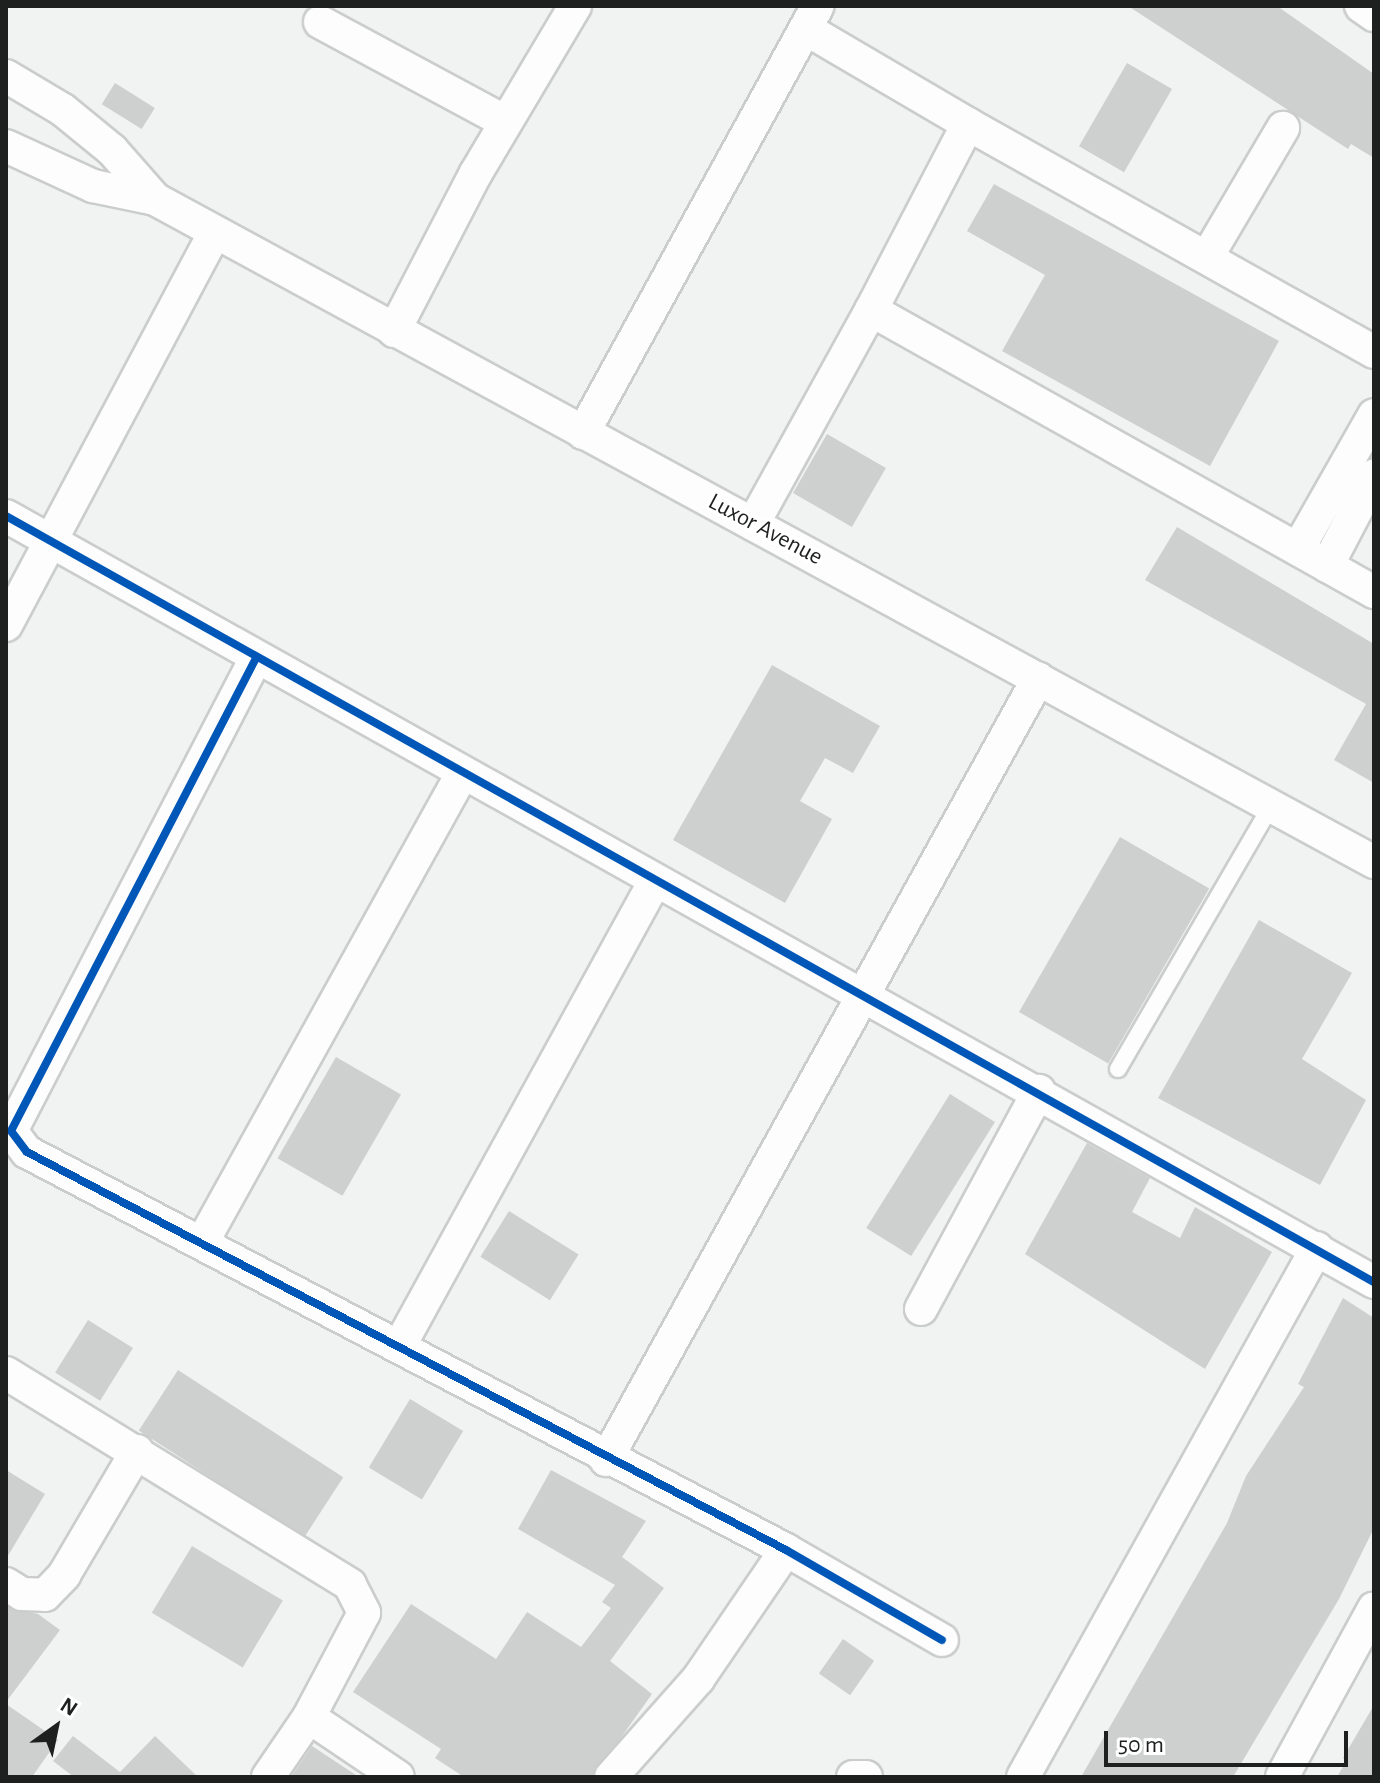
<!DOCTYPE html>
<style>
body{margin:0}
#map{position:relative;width:1380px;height:1783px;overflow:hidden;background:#f0f3f1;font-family:"Alegreya Sans",sans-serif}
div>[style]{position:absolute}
.building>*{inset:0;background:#cdd0ce;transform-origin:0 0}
.roads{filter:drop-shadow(2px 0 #cbcdcc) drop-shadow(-2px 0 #cbcdcc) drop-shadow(0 2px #cbcdcc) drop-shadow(0 -2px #cbcdcc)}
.lane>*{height:16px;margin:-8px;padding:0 8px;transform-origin:8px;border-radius:8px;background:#fdfdfd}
.street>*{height:32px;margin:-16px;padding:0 16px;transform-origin:16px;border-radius:16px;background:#fdfdfd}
.cycleway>*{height:8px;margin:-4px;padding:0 4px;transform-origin:4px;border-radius:4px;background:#0057b8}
span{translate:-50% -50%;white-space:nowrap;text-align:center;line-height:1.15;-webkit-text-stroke:7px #fff;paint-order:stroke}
.street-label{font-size:24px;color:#1e201f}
.frame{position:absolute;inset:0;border:8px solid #1e201f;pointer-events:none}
.north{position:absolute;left:16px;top:1687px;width:80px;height:80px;-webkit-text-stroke:6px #fff;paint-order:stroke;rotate:33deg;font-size:22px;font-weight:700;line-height:32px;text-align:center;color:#1e201f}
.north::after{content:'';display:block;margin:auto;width:28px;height:36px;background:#1e201f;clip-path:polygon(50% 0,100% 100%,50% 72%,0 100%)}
.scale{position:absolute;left:1104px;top:1731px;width:244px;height:36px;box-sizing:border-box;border:4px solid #1e201f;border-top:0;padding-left:10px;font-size:24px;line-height:28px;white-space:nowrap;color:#1e201f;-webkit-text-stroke:6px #fff;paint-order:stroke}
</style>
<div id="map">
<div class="building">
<i style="clip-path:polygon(1128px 6px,1277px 6px,1374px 74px,1374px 158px,1351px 144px,1348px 149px)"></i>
<i style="left:1127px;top:63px;width:52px;height:96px;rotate:30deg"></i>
<i style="left:115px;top:83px;width:47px;height:25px;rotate:32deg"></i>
<i style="clip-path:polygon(994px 184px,1279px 341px,1210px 466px,1002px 351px,1045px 275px,967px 231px)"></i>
<i style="left:827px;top:434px;width:68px;height:68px;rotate:30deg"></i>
<i style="clip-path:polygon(1177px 527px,1374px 644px,1374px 783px,1334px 760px,1366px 704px,1145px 580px)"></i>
<i style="clip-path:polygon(772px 665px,880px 726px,853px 773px,825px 758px,800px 801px,832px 819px,785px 903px,673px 840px)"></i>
<i style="left:1120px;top:837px;width:103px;height:202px;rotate:30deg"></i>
<i style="clip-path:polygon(1259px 920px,1352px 973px,1302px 1059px,1366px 1100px,1320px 1185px,1158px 1098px)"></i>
<i style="left:336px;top:1057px;width:75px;height:117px;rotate:30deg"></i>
<i style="left:950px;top:1094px;width:53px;height:158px;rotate:32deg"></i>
<i style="clip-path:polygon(1087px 1143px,1150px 1178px,1132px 1212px,1180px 1238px,1195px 1207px,1272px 1252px,1205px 1369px,1025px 1254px)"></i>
<i style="left:509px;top:1211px;width:82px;height:54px;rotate:32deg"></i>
<i style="clip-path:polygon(1343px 1298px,1374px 1318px,1374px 1528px,1339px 1599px,1233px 1777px,1081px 1777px,1227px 1523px,1246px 1476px,1304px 1387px,1298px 1384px)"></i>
<i style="left:88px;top:1320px;width:53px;height:62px;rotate:32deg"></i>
<i style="left:178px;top:1370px;width:197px;height:72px;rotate:33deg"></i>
<i style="left:410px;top:1399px;width:62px;height:80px;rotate:31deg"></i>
<i style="clip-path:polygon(6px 1470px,45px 1494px,6px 1559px)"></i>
<i style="clip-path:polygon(551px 1470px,646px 1521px,622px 1557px,664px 1588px,610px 1661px,652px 1694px,593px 1777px,464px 1777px,435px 1758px,441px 1749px,353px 1692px,411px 1604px,496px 1659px,527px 1612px,581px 1647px,611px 1608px,602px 1602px,615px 1585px,518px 1529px)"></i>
<i style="left:192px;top:1546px;width:106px;height:78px;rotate:31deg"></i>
<i style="clip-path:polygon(6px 1606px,38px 1614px,60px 1630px,6px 1702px)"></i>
<i style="left:843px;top:1639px;width:38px;height:42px;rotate:35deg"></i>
<i style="clip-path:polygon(6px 1704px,58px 1740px,32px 1777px,6px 1777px)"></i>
<i style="clip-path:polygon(1374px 1705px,1374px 1777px,1337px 1777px,1347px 1760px,1343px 1758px)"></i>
<i style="clip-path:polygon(73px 1736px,120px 1772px,155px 1736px,198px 1777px,74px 1777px,53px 1761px)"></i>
<i style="clip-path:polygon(312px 1746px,359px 1777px,291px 1777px)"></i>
</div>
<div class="roads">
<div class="lane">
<i style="left:1118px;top:1069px;width:304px;rotate:-59.8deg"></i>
</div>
<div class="street">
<i style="left:1361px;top:6px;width:16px;rotate:35deg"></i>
<i style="left:320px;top:22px;width:211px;rotate:28.3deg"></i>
<i style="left:806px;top:29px;width:188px;rotate:30.4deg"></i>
<i style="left:6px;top:76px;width:66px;rotate:30.8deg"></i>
<i style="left:63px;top:110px;width:63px;rotate:39.2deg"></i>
<i style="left:112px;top:150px;width:65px;rotate:48.7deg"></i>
<i style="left:6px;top:146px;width:96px;rotate:24.7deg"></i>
<i style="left:93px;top:186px;width:63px;rotate:11.8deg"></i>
<i style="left:155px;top:199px;width:1388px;rotate:28.54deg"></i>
<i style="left:1207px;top:257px;width:150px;rotate:-59.5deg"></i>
<i style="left:394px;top:331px;width:178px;rotate:-62.6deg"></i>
<i style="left:476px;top:173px;width:194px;rotate:-59.3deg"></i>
<i style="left:1374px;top:352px;width:466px;rotate:-150.7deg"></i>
<i style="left:968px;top:124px;width:210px;rotate:117.5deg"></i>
<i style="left:871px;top:310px;width:577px;rotate:29.28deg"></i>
<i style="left:583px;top:433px;width:487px;rotate:-61.2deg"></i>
<i style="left:6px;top:516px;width:1568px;rotate:29.25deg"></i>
<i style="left:753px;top:524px;width:244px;rotate:-61.1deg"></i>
<i style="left:1298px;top:549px;width:154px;rotate:-60.4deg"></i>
<i style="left:1327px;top:566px;width:102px;rotate:-62.4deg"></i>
<i style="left:6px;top:625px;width:445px;rotate:-62deg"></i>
<i style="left:255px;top:660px;width:530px;rotate:117.39deg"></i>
<i style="left:11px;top:1131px;width:26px;rotate:53deg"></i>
<i style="left:27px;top:1152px;width:857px;rotate:27.67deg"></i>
<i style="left:786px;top:1550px;width:180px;rotate:30deg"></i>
<i style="left:203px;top:1241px;width:534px;rotate:-60.99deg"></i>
<i style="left:921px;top:1309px;width:248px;rotate:-61.6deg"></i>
<i style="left:400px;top:1345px;width:529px;rotate:-61.21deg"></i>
<i style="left:6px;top:1373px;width:404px;rotate:31.6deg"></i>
<i style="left:350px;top:1585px;width:31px;rotate:63deg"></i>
<i style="left:364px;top:1613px;width:118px;rotate:117.9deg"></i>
<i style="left:309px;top:1717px;width:107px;rotate:34deg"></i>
<i style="left:606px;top:1460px;width:893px;rotate:-61.05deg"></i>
<i style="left:6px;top:1584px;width:19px;rotate:32deg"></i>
<i style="left:22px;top:1594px;width:23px;rotate:2deg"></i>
<i style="left:45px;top:1595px;width:28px;rotate:-46deg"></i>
<i style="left:64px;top:1575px;width:144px;rotate:-59.5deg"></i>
<i style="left:268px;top:1777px;width:73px;rotate:-55.7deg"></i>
<i style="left:611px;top:1777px;width:131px;rotate:-48.4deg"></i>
<i style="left:698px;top:1679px;width:156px;rotate:-55.7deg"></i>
<i style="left:853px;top:1777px;width:13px"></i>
<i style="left:1023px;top:1777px;width:605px;rotate:-60.94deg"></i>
<i style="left:1282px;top:1777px;width:192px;rotate:-61.4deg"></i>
</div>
</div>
<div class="cycleway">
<i style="left:6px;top:516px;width:1568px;rotate:29.25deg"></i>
<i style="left:255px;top:660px;width:530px;rotate:117.39deg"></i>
<i style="left:11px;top:1131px;width:26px;rotate:53deg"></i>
<i style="left:27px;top:1152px;width:857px;rotate:27.67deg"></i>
<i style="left:786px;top:1550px;width:180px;rotate:30deg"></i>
</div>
<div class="street-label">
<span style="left:765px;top:530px;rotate:28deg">Luxor Avenue</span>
</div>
<div class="frame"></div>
<div class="north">N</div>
<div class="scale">50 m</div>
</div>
